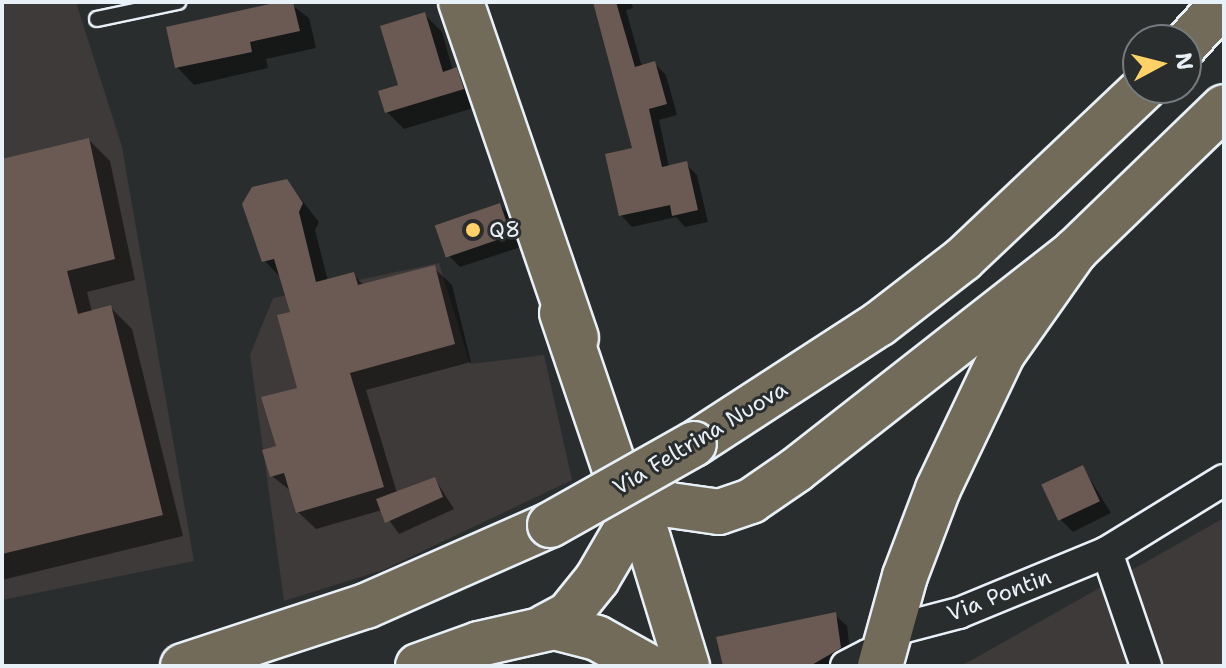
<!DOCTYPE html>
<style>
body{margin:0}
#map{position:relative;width:1226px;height:668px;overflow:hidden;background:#2a2d2e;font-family:"Shantell Sans",sans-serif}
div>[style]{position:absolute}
.built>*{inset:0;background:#3e3a39}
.shadow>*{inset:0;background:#0007}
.building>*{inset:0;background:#6b5954;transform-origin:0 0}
.roads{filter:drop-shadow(2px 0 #e8f1f8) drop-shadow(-2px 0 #e8f1f8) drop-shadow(0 2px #e8f1f8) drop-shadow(0 -2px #e8f1f8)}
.service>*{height:14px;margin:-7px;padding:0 7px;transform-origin:7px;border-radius:7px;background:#2a2d2e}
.minor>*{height:30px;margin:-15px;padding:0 15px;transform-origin:15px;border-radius:15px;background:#2a2d2e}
.primary>*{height:44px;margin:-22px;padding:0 22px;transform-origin:22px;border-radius:22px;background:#726b5a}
.bridges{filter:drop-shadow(2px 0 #e8f1f8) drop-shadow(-2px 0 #e8f1f8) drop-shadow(0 2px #e8f1f8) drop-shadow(0 -2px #e8f1f8)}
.primary-bridge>*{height:44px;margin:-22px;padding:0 22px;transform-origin:22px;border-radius:22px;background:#726b5a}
.dots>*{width:22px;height:22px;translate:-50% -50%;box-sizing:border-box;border:4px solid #2a2d2e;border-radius:50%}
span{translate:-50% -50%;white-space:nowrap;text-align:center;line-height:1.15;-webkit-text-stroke:6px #2a2d2e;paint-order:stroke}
.poi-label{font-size:22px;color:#e8f1f8}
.left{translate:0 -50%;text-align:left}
.street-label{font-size:22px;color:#e8f1f8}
.frame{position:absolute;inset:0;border:4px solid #e8f1f8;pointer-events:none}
.north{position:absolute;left:1122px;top:24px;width:80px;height:80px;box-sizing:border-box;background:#2a2d2e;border:2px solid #767b7f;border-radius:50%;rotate:83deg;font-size:22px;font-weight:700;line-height:32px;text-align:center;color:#e8f1f8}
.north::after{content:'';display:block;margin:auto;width:28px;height:36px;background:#ffd166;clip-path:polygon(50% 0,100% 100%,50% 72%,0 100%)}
</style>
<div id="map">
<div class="built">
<i style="clip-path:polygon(2px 2px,76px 2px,122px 147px,194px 561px,2px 600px)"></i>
<i style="clip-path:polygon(439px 263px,470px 364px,544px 355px,572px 480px,383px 570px,284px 601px,250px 355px,273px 298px)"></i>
<i style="clip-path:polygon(1224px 518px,1224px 666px,959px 666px,970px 661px)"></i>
</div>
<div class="shadow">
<i style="clip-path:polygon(288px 2px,309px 18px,316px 48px,266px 59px,268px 68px,194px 85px,177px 67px)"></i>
<i style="clip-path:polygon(596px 2px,631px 2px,633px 8px,626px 10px,642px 67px,654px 63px,666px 75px,677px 115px,659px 120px,669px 167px,686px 164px,697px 175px,708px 222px,685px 227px,676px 217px,632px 227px,621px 215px,635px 150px)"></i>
<i style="clip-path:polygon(425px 15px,442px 32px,453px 71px,474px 87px,480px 106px,404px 129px,387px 112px)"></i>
<i style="clip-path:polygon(89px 140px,110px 161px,135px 280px,87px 292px,92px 312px,111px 308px,132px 329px,183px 536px,2px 580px,2px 161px)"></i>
<i style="clip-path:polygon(287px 181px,319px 222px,315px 230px,328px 281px,353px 275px,364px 285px,434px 268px,452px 285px,471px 362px,366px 390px,397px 493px,435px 479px,454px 509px,399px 534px,382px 510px,316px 529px,298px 512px,292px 492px,272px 476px,299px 389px,293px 314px,282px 279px,264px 260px,244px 205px)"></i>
<i style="clip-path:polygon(500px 205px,511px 217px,521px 247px,460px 267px,448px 255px)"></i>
<i style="clip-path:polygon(1083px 468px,1111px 513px,1073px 532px,1061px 520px)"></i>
<i style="clip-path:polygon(835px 615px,847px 626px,851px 660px,842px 666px,725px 666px)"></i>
</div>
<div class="building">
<i style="clip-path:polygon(279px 2px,293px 2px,300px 31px,250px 42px,252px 52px,175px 68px,166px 27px)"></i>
<i style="clip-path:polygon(593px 2px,616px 2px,635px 67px,655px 61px,667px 104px,649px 109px,662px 167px,687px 161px,698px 210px,672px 216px,670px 205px,619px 216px,605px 154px,632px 148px)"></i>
<i style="clip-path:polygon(425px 12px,443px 72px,457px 67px,464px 89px,385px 113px,378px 91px,398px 85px,380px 26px)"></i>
<i style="clip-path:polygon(89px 138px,115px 259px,67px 271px,78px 314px,111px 305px,163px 515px,2px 554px,2px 159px)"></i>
<i style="clip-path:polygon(287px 179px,303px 203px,299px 212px,316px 282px,354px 272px,358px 285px,435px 265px,455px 344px,350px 373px,384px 487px,296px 513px,284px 473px,270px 477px,262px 450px,276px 446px,261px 397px,297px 388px,277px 315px,290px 312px,274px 259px,262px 262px,242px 204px,252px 187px)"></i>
<i style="left:500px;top:203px;width:34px;height:69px;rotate:71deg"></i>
<i style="left:1083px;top:465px;width:40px;height:46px;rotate:65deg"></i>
<i style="clip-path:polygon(435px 477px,443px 497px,385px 523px,376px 499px)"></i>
<i style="clip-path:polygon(836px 612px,841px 648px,810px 666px,723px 666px,716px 637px)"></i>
</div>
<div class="roads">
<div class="service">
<i style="left:97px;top:19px;width:83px;rotate:-11.9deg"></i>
</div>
<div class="minor">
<i style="left:1107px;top:552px;width:120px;rotate:71.1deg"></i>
<i style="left:890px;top:631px;width:71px;rotate:-14.6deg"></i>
<i style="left:959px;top:613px;width:160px;rotate:-22.4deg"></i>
<i style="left:1107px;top:552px;width:137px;rotate:-31.6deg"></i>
<i style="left:846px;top:666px;width:25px;rotate:-27deg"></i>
<i style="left:868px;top:655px;width:15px;rotate:4deg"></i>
</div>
<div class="primary">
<i style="left:461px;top:2px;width:355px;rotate:71.1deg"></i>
<i style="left:1186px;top:44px;width:57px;rotate:-47.9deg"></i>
<i style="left:562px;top:313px;width:177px;rotate:71.3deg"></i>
<i style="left:619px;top:481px;width:56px;rotate:25.2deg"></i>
<i style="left:670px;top:505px;width:49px;rotate:8.1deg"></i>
<i style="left:719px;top:512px;width:34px;rotate:-19deg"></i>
<i style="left:751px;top:501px;width:55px;rotate:-34.6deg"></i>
<i style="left:796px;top:470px;width:355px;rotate:-38.1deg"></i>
<i style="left:694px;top:444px;width:221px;rotate:-33deg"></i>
<i style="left:879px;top:324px;width:106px;rotate:-37.7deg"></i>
<i style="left:963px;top:259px;width:249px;rotate:-43.4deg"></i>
<i style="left:628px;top:473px;width:202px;rotate:73deg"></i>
<i style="left:545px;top:627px;width:26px;rotate:-28deg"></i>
<i style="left:568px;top:615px;width:46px;rotate:-51.1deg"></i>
<i style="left:597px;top:579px;width:61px;rotate:-59.7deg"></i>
<i style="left:628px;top:526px;width:35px;rotate:-82deg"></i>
<i style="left:183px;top:666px;width:193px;rotate:-18.2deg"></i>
<i style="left:366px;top:606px;width:201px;rotate:-23.8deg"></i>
<i style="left:418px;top:666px;width:65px;rotate:-19.8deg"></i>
<i style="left:479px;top:644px;width:77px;rotate:-12.8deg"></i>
<i style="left:554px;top:627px;width:44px;rotate:14.3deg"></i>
<i style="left:597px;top:638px;width:57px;rotate:29.2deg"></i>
<i style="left:880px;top:666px;width:93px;rotate:-74.5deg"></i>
<i style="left:905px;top:576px;width:93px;rotate:-69.2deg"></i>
<i style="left:938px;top:489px;width:151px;rotate:-64.5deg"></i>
<i style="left:1003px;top:353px;width:125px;rotate:-54.8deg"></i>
<i style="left:1075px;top:251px;width:207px;rotate:-44deg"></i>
</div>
</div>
<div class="bridges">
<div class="primary-bridge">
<i style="left:550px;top:525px;width:165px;rotate:-29.4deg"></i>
</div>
</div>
<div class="dots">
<i style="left:473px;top:230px;background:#ffd166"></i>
</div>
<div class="poi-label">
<span class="left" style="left:489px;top:230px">Q8</span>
</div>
<div class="street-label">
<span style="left:700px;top:438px;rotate:-31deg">Via Feltrina Nuova</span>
<span style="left:999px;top:595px;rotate:-21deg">Via Pontin</span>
</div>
<div class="frame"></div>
<div class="north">N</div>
</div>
